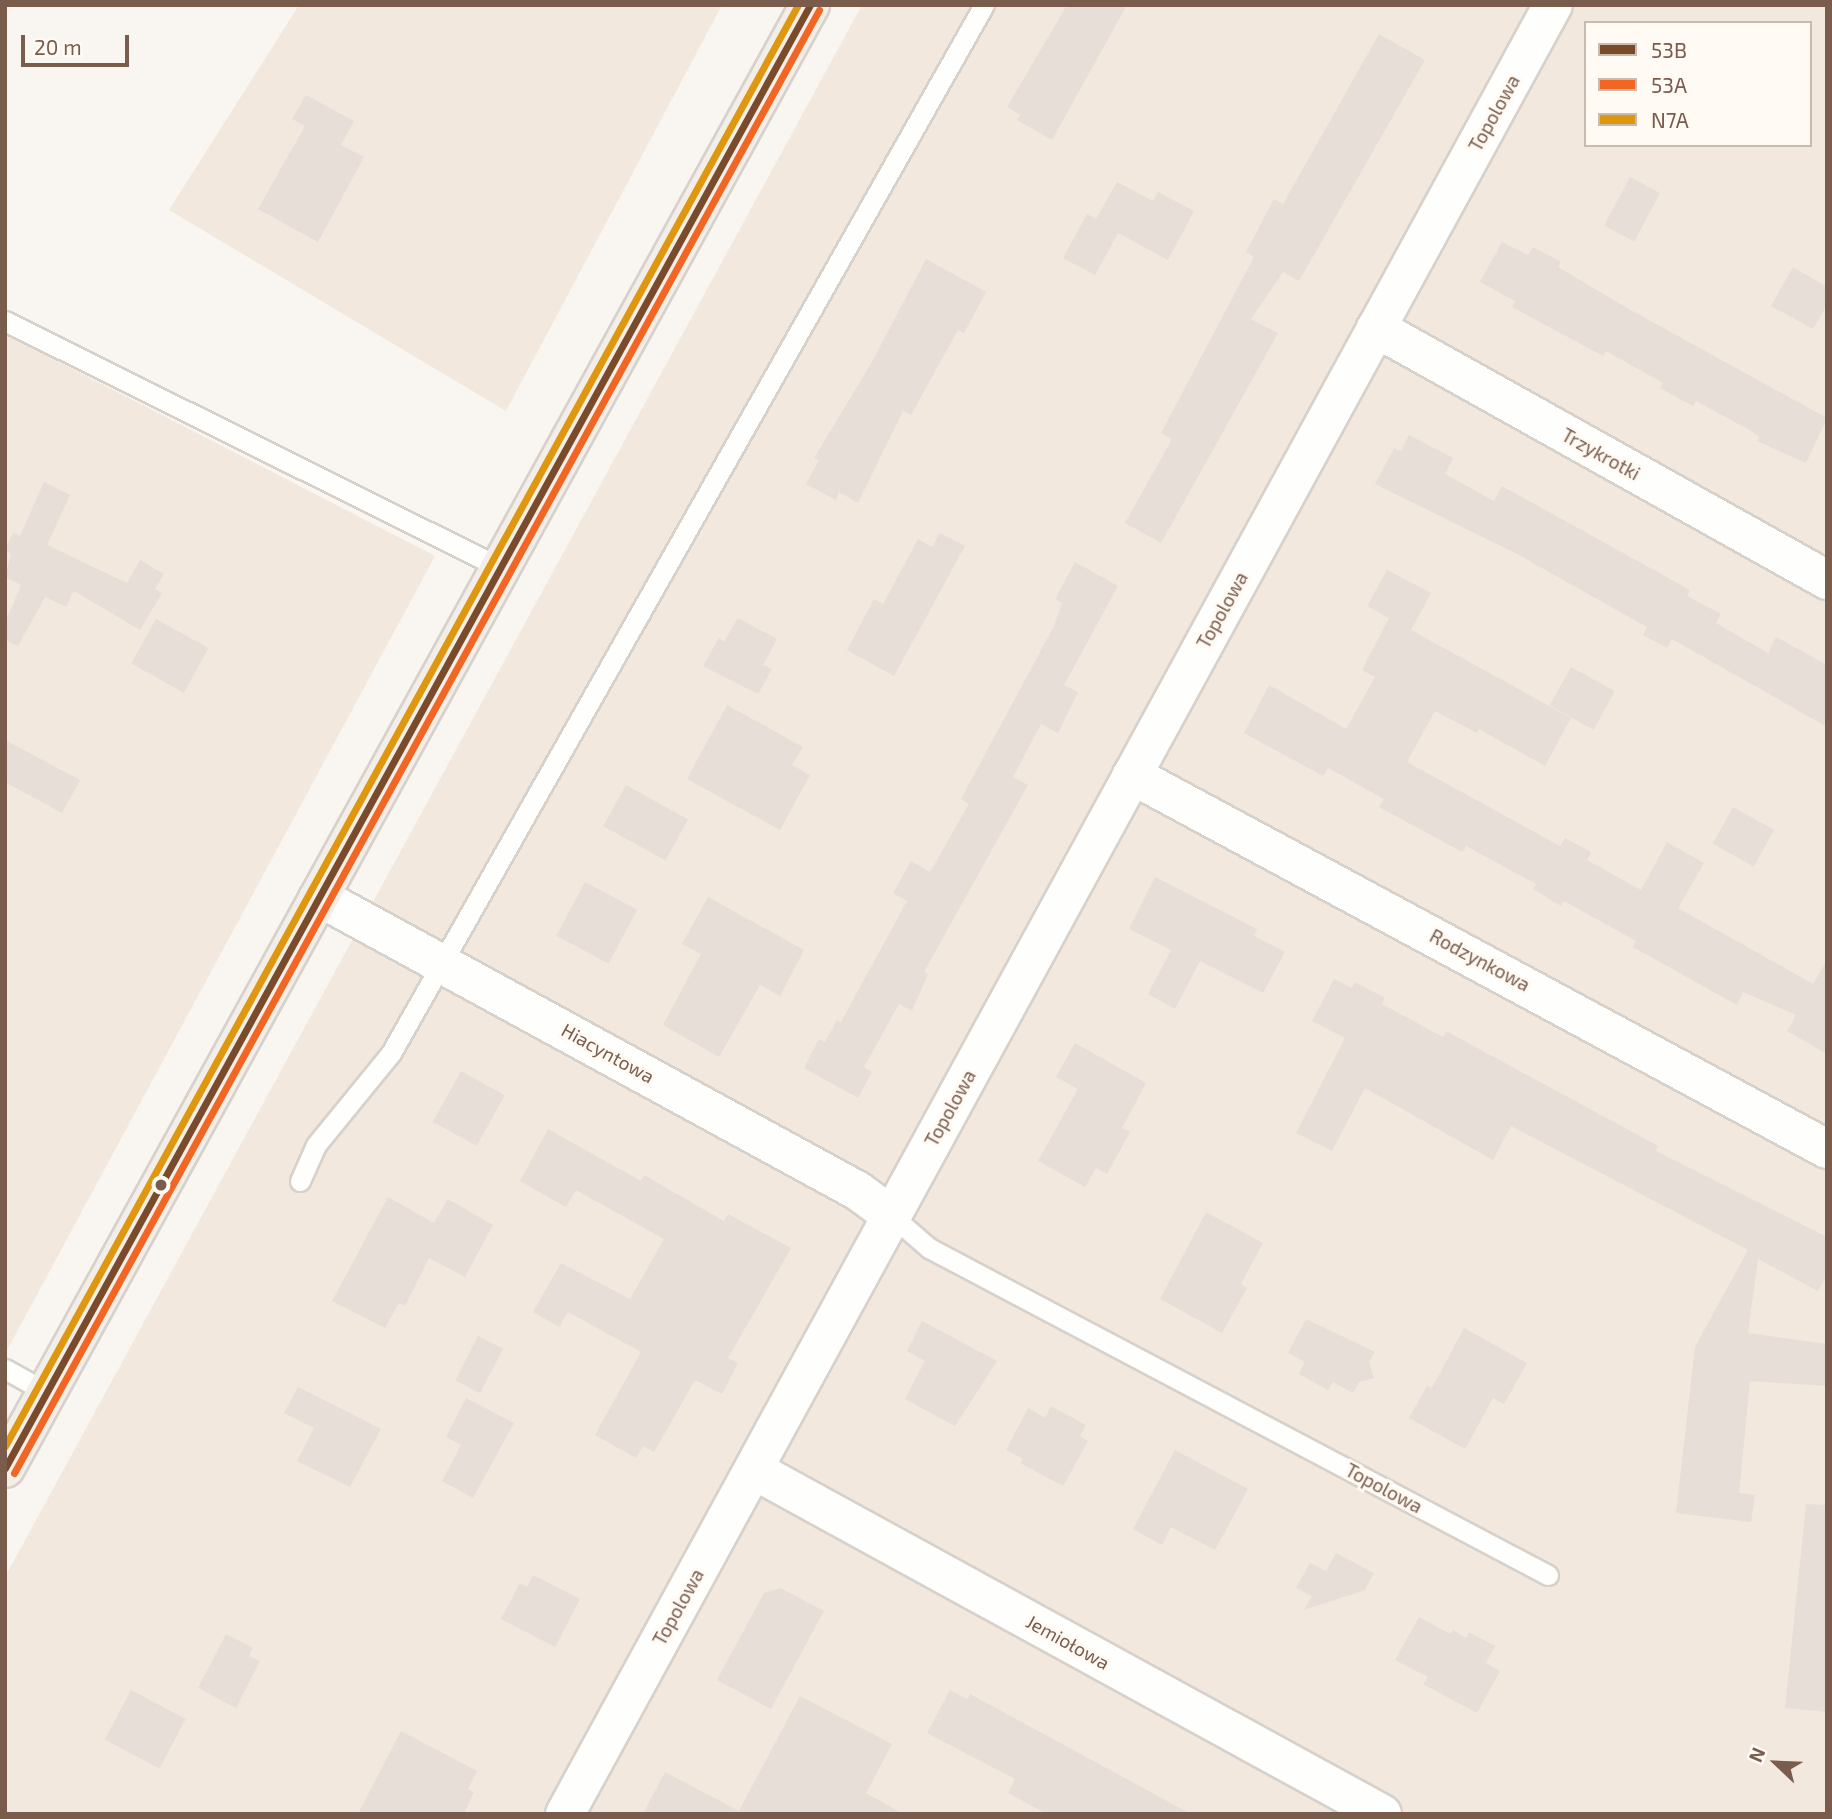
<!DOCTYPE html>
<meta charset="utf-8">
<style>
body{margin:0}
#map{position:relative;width:1832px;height:1819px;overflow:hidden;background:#f9f5f0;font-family:"Exo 2",sans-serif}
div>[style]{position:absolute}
.residential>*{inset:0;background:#f2e8de}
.building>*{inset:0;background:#e6ded7;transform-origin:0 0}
.roads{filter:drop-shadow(2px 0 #d7d1cb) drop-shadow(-2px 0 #d7d1cb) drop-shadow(0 2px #d7d1cb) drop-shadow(0 -2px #d7d1cb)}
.lane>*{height:19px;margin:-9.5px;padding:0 9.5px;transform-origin:9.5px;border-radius:9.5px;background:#fefefd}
.street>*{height:38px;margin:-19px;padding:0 19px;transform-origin:19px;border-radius:19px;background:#fefefd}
.primary>*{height:38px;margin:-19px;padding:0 19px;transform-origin:19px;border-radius:19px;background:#f3eee8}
.bus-1>*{height:7px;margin:-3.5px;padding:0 3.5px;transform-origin:3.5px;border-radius:3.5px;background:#7a4b2a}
.bus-2>*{height:7px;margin:-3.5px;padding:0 3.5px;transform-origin:3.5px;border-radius:3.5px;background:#f26522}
.bus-3>*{height:7px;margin:-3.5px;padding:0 3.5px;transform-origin:3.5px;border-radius:3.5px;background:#de970f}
.dots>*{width:19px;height:19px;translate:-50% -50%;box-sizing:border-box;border:4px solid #fffaf3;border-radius:50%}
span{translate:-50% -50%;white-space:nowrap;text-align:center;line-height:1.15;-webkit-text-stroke:6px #fffaf3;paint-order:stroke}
.street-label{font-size:19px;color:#7a5c4d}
.frame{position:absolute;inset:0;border:7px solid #7a5c4d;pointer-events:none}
.legend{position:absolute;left:1584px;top:21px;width:228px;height:126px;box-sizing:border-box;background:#fffaf3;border:2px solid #cabbb1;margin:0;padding:9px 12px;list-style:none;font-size:21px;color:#7a5c4d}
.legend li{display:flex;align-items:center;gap:14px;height:35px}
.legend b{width:35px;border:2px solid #cabbb1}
.north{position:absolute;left:1741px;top:1728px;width:70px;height:70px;-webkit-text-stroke:5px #fffaf3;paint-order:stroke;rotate:293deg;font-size:19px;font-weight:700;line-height:28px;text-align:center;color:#7a5c4d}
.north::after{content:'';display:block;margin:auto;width:24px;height:32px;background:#7a5c4d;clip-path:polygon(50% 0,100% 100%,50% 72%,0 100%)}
.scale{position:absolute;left:21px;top:35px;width:108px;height:32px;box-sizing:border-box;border:4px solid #7a5c4d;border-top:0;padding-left:9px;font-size:21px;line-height:24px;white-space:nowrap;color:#7a5c4d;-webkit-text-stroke:5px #fffaf3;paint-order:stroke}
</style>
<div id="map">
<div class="residential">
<i style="clip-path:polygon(299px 5px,722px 5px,506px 411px,169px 210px)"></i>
<i style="clip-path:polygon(evenodd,862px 5px,1827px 5px,1827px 1814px,5px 1814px,5px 1577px,862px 5px,1585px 23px,1809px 23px,1809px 145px,1585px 145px,1585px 23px)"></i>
<i style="clip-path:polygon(5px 334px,435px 556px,5px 1354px)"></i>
</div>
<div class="building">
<i style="clip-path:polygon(1067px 5px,1127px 5px,1052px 140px,1017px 120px,1020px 115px,1007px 107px)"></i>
<i style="clip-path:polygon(1379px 34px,1425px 60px,1299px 281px,1283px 272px,1251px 319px,1278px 333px,1161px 543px,1125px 523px,1172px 439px,1161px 433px,1254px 257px,1246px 252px,1274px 199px,1283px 204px)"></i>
<i style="clip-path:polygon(306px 95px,354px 121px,341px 145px,364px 157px,318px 242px,258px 209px,305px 126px,292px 119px)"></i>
<i style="left:1630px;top:177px;width:34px;height:55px;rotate:28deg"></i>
<i style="clip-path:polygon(1117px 182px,1153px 201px,1158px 192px,1194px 211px,1168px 260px,1118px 233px,1095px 275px,1063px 258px,1087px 214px,1096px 219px)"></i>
<i style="clip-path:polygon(1502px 242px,1528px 255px,1533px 247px,1561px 262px,1558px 267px,1627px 308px,1827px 418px,1806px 463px,1757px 441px,1759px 437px,1753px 432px,1696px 401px,1693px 406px,1660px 388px,1663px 383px,1606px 351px,1603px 356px,1512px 307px,1515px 301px,1480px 282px)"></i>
<i style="clip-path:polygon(926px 259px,986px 292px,964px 333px,958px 330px,911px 415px,903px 411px,858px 503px,839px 492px,836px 500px,806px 484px,819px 460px,814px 458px,872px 362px)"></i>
<i style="clip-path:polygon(1793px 267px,1827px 287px,1827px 305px,1813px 329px,1771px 306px)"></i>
<i style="clip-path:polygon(1409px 435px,1453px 458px,1445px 474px,1494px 501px,1502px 486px,1587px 533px,1690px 590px,1687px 596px,1721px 614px,1716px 623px,1768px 653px,1776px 637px,1827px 665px,1827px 727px,1672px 639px,1667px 648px,1643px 635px,1647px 627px,1517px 554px,1375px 484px,1394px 448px,1401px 451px)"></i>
<i style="clip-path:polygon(44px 482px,70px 495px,47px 545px,127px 583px,140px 560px,164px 574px,155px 589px,162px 593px,140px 630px,74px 591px,66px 607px,45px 597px,18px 646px,5px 640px,5px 623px,21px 585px,5px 577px,11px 554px,5px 549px,13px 533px,20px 536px)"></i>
<i style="clip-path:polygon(940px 533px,965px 546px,894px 676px,847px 650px,874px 599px,883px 604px,918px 539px,932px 547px)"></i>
<i style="clip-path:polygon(1075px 562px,1118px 586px,1064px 685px,1078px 692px,1058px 733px,1041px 724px,1013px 777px,1028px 785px,924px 972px,928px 974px,912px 1011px,899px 1004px,864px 1067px,872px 1072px,858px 1098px,804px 1068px,819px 1039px,825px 1042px,837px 1020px,841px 1022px,907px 901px,893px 893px,911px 861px,930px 872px,969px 804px,961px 799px,1054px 626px,1062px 603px,1055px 599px)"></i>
<i style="clip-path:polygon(1387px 570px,1431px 593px,1411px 630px,1571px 718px,1545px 766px,1479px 729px,1477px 733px,1435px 711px,1407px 762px,1560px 846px,1565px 838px,1591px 852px,1587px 860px,1641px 890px,1667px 842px,1704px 863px,1678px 908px,1813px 984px,1827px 960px,1827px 1054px,1787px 1031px,1796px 1015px,1743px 992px,1737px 1005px,1633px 947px,1636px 941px,1564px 901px,1561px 906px,1533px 889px,1536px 884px,1466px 846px,1462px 852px,1379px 807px,1384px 799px,1328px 768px,1323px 776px,1244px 733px,1269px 685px,1346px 729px,1375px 677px,1362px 670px,1389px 618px,1367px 606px)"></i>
<i style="clip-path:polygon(738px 618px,777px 639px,763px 665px,772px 669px,758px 694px,703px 666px,719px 638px,724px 642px)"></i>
<i style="left:156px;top:619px;width:60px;height:51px;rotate:29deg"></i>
<i style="left:1571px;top:667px;width:50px;height:44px;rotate:29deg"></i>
<i style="clip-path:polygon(727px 705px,803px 747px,792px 765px,810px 775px,780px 830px,687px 779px)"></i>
<i style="clip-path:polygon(5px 740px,80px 780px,62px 813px,5px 782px)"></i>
<i style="left:626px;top:785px;width:71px;height:47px;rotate:29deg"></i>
<i style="left:1733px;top:807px;width:47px;height:42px;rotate:29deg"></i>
<i style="clip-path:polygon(1155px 877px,1257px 929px,1254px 936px,1285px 952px,1263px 993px,1200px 961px,1175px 1009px,1148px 994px,1171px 950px,1129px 929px)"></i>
<i style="left:585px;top:882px;width:59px;height:61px;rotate:28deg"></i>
<i style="clip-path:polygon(708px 897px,804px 950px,780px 996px,760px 985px,719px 1057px,663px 1025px,701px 954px,682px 944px)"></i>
<i style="clip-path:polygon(1334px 979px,1352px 988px,1355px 982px,1385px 998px,1382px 1004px,1443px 1037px,1446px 1031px,1658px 1146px,1656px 1151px,1827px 1237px,1827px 1274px,1818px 1291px,1758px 1259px,1748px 1333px,1827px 1344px,1827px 1386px,1750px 1381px,1739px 1493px,1755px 1495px,1751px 1522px,1676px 1513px,1695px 1347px,1748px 1250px,1511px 1126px,1493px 1160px,1365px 1088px,1332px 1151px,1296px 1133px,1345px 1038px,1312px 1021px)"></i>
<i style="clip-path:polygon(1075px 1043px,1146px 1083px,1122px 1128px,1130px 1132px,1107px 1174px,1096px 1168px,1085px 1187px,1038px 1161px,1078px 1089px,1056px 1077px)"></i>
<i style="left:461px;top:1071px;width:50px;height:58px;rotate:29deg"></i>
<i style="clip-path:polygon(548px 1129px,641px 1181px,644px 1175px,724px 1221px,728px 1214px,791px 1248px,728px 1358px,738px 1363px,722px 1394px,695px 1380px,654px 1452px,643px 1446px,636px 1458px,595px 1435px,641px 1352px,568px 1312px,559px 1327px,533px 1312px,561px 1263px,630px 1299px,664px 1239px,576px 1190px,566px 1207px,520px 1181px)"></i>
<i style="clip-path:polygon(388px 1197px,434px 1223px,448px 1199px,493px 1225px,465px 1277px,429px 1258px,405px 1306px,399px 1303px,385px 1328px,332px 1301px)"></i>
<i style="clip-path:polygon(1206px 1212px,1263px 1243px,1241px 1284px,1247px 1288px,1222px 1333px,1160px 1299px)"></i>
<i style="clip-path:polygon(1306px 1319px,1375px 1352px,1369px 1362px,1374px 1378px,1359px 1382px,1353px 1393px,1333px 1382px,1328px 1390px,1299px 1374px,1305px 1362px,1288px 1353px)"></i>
<i style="clip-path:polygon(922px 1321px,997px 1361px,955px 1426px,905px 1399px,925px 1361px,907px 1351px)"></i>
<i style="clip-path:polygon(1464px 1328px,1527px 1363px,1504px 1404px,1493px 1398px,1465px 1449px,1409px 1418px,1427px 1386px,1432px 1388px)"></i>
<i style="left:478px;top:1336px;width:28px;height:50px;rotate:27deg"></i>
<i style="clip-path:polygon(298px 1387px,381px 1429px,350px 1487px,297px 1461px,314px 1428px,284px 1413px)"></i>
<i style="clip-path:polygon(466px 1398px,514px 1423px,473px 1498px,442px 1481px,461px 1445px,446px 1437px)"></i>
<i style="clip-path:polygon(1051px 1406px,1086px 1425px,1080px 1436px,1088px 1441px,1063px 1486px,1020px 1463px,1023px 1459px,1006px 1450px,1028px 1408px,1045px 1418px)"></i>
<i style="clip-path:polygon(1175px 1450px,1248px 1489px,1215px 1550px,1171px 1527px,1162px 1545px,1133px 1529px)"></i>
<i style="clip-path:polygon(1806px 1504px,1827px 1505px,1827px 1712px,1785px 1708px)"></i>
<i style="clip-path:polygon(1336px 1553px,1374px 1573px,1365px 1590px,1304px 1610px,1312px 1596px,1296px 1588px,1310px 1563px,1326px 1571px)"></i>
<i style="clip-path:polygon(533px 1575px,580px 1599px,555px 1647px,501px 1619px,520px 1583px,527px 1587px)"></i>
<i style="clip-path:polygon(780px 1588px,824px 1611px,771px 1709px,717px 1680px,764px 1593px)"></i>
<i style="clip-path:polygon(1419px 1617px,1450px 1634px,1453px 1630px,1466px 1638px,1469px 1632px,1495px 1646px,1486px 1663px,1500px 1671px,1477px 1713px,1423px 1684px,1428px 1677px,1395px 1660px)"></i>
<i style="clip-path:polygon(226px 1634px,253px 1648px,249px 1656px,260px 1661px,236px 1708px,198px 1688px)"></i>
<i style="left:131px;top:1690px;width:62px;height:56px;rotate:28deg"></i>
<i style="clip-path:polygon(950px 1690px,967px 1699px,970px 1694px,1191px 1814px,1047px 1814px,1008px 1793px,1015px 1779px,927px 1733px)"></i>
<i style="clip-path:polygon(800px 1696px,892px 1744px,866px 1793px,903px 1814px,643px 1814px,665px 1772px,739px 1811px)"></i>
<i style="clip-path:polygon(401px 1731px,477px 1771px,468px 1789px,474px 1792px,464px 1814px,358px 1814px)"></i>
</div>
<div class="roads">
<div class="lane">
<i style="left:5px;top:321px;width:554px;rotate:26.47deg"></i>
<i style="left:300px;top:1181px;width:39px;rotate:-66deg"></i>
<i style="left:316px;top:1145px;width:119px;rotate:-50.8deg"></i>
<i style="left:391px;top:1053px;width:1204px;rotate:-60.5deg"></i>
<i style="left:892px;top:1216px;width:49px;rotate:40.9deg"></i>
<i style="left:929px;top:1248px;width:700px;rotate:27.85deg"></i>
<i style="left:5px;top:1369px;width:47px;rotate:29.3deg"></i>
</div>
<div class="street">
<i style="left:1376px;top:328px;width:517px;rotate:29.19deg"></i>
<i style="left:1132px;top:775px;width:789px;rotate:28.29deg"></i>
<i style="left:319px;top:897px;width:614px;rotate:28.61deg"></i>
<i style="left:858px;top:1191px;width:42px;rotate:36.3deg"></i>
<i style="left:754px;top:1470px;width:716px;rotate:28.71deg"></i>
<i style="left:565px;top:1814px;width:2061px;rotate:-61.36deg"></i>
</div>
<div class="primary">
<i style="left:5px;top:1468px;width:1670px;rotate:-61.18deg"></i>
</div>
</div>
<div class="bus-1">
<i style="left:5px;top:1468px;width:1670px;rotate:-61.18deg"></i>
</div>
<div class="bus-2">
<i style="left:14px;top:1473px;width:1670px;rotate:-61.18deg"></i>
</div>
<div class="bus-3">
<i style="left:5px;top:1446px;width:1645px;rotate:-61.18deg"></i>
</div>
<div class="dots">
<i style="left:161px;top:1185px;background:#7a5c4d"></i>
</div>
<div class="street-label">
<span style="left:1494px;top:113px;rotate:-61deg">Topolowa</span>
<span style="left:1601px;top:454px;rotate:29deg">Trzykrotki</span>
<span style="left:1222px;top:610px;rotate:-61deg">Topolowa</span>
<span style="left:1480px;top:960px;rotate:28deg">Rodzynkowa</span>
<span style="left:608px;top:1053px;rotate:29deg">Hiacyntowa</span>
<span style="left:950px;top:1108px;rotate:-61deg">Topolowa</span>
<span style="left:1384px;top:1488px;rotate:28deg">Topolowa</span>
<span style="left:678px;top:1607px;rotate:-61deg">Topolowa</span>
<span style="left:1068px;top:1642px;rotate:29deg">Jemiołowa</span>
</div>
<div class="frame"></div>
<ul class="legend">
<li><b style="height:9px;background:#7a4b2a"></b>53B</li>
<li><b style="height:9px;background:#f26522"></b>53A</li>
<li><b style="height:9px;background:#de970f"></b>N7A</li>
</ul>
<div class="north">N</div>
<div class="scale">20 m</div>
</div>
